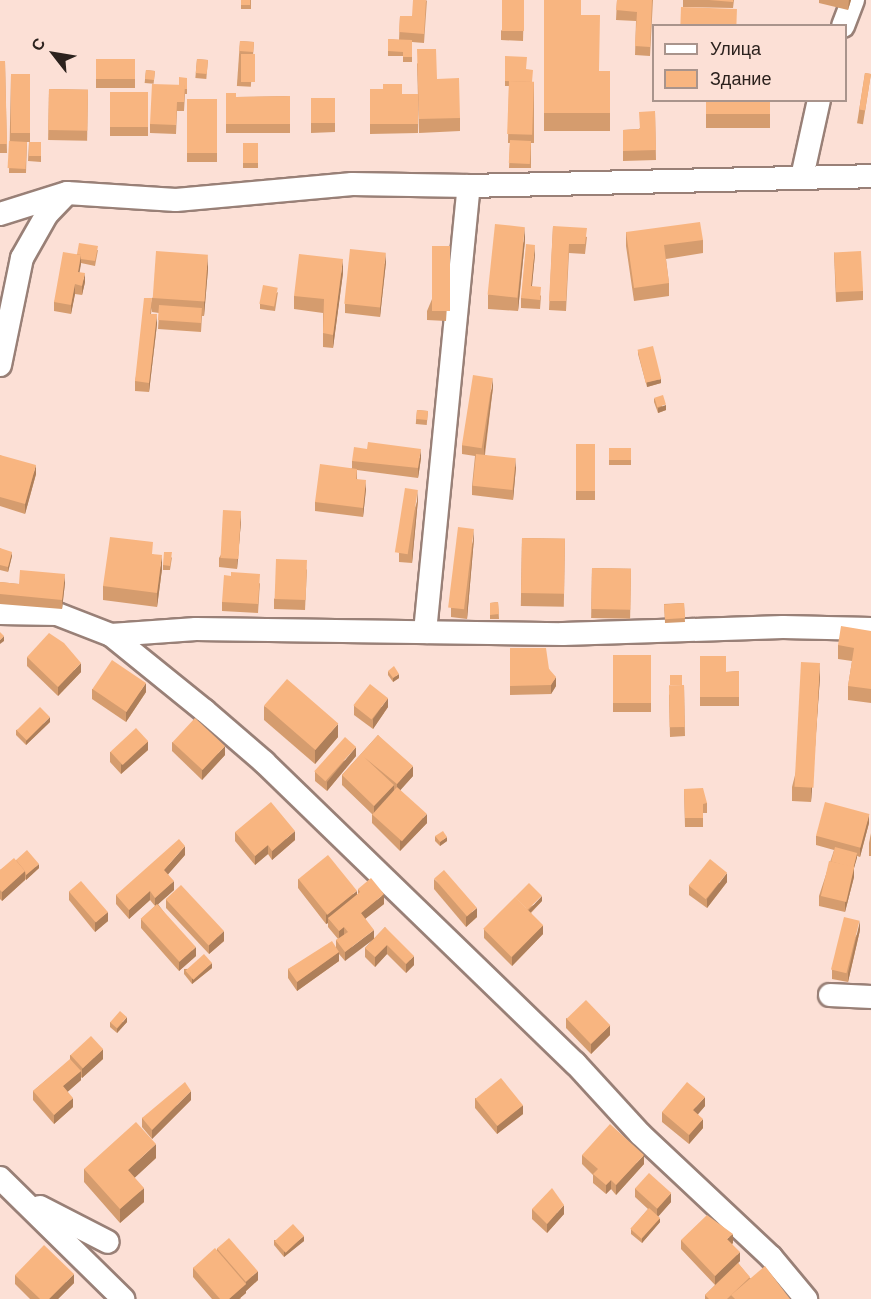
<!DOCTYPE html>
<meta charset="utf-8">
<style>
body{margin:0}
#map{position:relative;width:871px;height:1299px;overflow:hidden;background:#fce0d6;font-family:"DM Sans",sans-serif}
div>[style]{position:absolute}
.roads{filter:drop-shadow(2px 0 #998077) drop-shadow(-2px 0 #998077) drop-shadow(0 2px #998077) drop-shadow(0 -2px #998077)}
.street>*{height:22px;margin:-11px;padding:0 11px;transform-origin:11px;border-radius:11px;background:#fff}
.wall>*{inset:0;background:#d59c6e;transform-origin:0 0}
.shaded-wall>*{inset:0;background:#ae7f5a}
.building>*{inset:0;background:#f8b580;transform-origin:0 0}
span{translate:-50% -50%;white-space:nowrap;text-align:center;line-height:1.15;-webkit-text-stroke:4.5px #fce0d6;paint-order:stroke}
.legend{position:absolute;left:652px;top:24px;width:195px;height:78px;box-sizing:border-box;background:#fce0d6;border:2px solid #a9948c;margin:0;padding:8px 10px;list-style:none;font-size:18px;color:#2c221e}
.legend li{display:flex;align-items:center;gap:12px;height:30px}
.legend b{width:30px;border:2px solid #a9948c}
.north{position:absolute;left:24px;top:24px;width:60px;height:60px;-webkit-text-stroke:4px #fce0d6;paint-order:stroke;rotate:301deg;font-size:16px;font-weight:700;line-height:24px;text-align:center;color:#2c221e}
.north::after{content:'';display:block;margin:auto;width:21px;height:27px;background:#2c221e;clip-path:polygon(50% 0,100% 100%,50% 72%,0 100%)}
</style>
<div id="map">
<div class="roads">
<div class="street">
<i style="left:843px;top:26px;width:28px;rotate:-69deg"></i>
<i style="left:802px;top:177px;width:79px;rotate:-77.6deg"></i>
<i style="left:0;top:214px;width:70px;rotate:-17.4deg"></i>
<i style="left:67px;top:193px;width:109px;rotate:3.7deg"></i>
<i style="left:176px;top:200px;width:177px;rotate:-5.2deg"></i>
<i style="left:352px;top:184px;width:117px;rotate:1deg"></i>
<i style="left:469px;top:186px;width:402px;rotate:-1.4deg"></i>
<i style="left:0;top:365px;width:109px;rotate:-78.4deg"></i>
<i style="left:22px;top:258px;width:51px;rotate:-60.4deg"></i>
<i style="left:47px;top:214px;width:29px;rotate:-46deg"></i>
<i style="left:0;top:613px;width:57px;rotate:1deg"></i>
<i style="left:57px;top:614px;width:58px;rotate:21.3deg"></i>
<i style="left:111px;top:635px;width:121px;rotate:39deg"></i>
<i style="left:205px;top:711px;width:78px;rotate:40.8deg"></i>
<i style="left:264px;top:762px;width:433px;rotate:44.1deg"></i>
<i style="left:575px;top:1063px;width:96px;rotate:47.5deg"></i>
<i style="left:640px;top:1134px;width:180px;rotate:43.2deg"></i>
<i style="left:771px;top:1257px;width:55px;rotate:50.2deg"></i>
<i style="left:425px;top:632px;width:448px;rotate:-84.4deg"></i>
<i style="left:111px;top:635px;width:85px;rotate:-4deg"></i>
<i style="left:196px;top:629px;width:367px;rotate:0.8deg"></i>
<i style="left:563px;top:634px;width:220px;rotate:-1.8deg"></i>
<i style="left:783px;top:627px;width:88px;rotate:1.3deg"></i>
<i style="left:830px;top:995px;width:41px;rotate:2.8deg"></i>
<i style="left:0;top:1178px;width:173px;rotate:44.5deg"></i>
<i style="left:40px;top:1207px;width:76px;rotate:27.2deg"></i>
</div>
</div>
<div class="wall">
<i style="left:241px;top:0;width:10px;height:9px"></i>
<i style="clip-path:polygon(427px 0,424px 43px,412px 42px,412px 62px,403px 62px,403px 56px,388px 56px,388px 39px,399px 40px,400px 16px,412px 16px)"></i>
<i style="clip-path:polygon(524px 0,523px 41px,501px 40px,501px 31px)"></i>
<i style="clip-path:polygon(544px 0,581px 15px,599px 71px,610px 71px,610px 131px,544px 131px)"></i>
<i style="clip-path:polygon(617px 0,653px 0,650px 56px,635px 55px,636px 21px,616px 20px)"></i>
<i style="clip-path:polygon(683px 0,734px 0,733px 8px,683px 7px)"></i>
<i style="clip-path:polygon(819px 0,851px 0,848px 10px,819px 3px)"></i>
<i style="left:240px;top:41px;width:14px;height:45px;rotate:4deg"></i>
<i style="clip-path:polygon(505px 56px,526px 69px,532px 82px,534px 82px,534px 143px,531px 143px,531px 168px,509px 168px,510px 143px,508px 143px,509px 86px,505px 86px)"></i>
<i style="left:96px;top:59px;width:39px;height:29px"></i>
<i style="left:197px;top:59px;width:11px;height:19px;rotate:5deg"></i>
<i style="clip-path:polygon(0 61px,5px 61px,7px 153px,0 153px)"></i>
<i style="clip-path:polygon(417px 63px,437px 79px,460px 118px,460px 131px,419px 133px)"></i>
<i style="left:146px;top:70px;width:9px;height:13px;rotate:6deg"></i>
<i style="left:865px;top:73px;width:6px;height:51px;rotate:9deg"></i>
<i style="clip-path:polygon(11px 74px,30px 74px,30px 142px,41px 142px,41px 162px,28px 161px,29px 142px,27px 142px,26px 173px,9px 173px)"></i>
<i style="clip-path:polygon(187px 78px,187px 94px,185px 94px,184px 111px,177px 111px,176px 134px,150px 133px,150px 124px)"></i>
<i style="left:49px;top:89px;width:39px;height:51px;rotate:1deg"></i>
<i style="clip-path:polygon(370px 89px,402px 94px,418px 94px,418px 133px,370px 134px)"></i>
<i style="left:110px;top:92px;width:38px;height:44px"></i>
<i style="clip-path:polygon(226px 93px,236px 97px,290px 96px,290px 133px,226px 133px)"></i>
<i style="left:187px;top:99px;width:30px;height:63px"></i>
<i style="clip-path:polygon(311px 99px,335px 123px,335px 132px,311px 133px)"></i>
<i style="left:706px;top:100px;width:64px;height:28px"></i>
<i style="clip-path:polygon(655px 111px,656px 160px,623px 161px,623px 130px,639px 129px)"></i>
<i style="left:243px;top:143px;width:15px;height:25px"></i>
<i style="clip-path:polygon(553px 226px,587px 237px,585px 254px,569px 253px,566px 311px,549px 310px)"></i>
<i style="clip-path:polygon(626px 232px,703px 240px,703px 253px,666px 259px,669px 283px,669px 296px,634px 301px,626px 246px)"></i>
<i style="clip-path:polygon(525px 240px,518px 311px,488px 309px,488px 295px)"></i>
<i style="clip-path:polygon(98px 250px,95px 266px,81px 263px,79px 272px,85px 282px,82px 295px,75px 294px,71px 314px,54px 311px,54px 302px,77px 254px)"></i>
<i style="clip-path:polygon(834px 252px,863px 291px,863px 300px,836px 302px)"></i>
<i style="clip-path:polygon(535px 254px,532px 286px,541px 296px,540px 309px,521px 308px,521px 298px)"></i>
<i style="clip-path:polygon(450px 256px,446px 321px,427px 320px,427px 311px)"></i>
<i style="clip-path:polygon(386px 262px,380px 317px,345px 313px,345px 304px)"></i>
<i style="clip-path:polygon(208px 269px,204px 316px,202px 316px,201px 332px,158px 329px,159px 313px,152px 312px,152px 308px,151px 314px,157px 324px,149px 392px,135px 391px,135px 381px,152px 298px)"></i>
<i style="clip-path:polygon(343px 273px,333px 348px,323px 347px,323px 313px,294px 309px,294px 296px)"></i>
<i style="clip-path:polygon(278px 292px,275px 311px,260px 309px,260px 304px)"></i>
<i style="clip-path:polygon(638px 350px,661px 383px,647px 387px,638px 354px)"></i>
<i style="clip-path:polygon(493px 387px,485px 455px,516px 467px,513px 500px,472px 495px,472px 486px,475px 456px,462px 454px,462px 445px)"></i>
<i style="clip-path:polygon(654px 398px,666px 410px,658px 413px,654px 402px)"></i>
<i style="left:417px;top:410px;width:11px;height:14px;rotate:5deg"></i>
<i style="left:576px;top:444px;width:19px;height:56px"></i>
<i style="left:631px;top:448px;width:17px;height:22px;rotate:90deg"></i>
<i style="clip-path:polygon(0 455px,36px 474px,25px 514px,0 506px)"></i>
<i style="clip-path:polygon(421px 458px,418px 478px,357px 470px,357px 479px,366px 489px,363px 517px,315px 511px,315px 502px,352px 468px,352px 461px)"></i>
<i style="clip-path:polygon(418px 499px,412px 563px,399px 562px,399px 553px)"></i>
<i style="clip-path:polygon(241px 521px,237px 569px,219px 567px,219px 558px)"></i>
<i style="clip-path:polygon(474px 538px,467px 619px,451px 617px,451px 608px)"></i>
<i style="left:522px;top:538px;width:43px;height:68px;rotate:1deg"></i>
<i style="clip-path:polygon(0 548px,12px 556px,8px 572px,0 570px)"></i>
<i style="clip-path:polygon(153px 554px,162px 569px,157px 607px,103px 600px,103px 586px)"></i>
<i style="clip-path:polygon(172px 557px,170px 570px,163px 570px,163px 565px)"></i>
<i style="left:592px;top:568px;width:39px;height:50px;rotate:1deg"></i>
<i style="clip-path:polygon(307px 569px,305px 610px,274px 609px,274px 599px)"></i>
<i style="clip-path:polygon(0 582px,19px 584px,65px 583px,62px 609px,0 604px)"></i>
<i style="clip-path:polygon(260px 583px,258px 613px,222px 611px,222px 602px)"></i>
<i style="clip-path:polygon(498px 602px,499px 619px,490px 619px,490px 603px)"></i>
<i style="left:684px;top:603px;width:19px;height:20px;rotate:87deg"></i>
<i style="clip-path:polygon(871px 631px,871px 703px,848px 700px,848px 686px,852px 661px,838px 659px,838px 645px)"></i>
<i style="clip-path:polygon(510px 648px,549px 669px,556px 686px,551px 694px,510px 695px)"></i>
<i style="left:613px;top:655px;width:38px;height:57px"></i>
<i style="clip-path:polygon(700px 656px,726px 672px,739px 671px,739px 706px,700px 706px)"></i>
<i style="clip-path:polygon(27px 657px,81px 672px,58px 696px,27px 666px)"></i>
<i style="clip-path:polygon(388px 671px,399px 678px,393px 682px,388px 675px)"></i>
<i style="clip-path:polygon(820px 677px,811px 802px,792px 801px,792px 787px)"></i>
<i style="clip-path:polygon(682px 685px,684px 685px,685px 736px,670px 737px,669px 695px)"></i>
<i style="clip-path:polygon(92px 689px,146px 692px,126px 722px,92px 699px)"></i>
<i style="clip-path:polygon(264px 706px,338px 737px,315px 764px,264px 720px)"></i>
<i style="clip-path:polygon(354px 706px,388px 707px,373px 729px,354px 715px)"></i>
<i style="clip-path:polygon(50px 722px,26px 745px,16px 735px,16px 730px)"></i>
<i style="clip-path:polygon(378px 735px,413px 776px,400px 790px,427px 823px,400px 851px,372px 823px,372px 814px,342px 785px,342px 775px)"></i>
<i style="clip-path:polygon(172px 742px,225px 755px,202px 780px,172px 751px)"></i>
<i style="clip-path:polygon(148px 750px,121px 774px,110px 762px,110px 752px)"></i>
<i style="clip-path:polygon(356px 756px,327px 791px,315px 781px,315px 772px)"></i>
<i style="clip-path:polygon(684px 789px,707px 803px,707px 813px,703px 813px,703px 827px,685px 827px)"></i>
<i style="clip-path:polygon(869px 823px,860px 857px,857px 856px,854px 868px,854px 877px,845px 912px,819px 906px,819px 896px,834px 850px,816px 845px,816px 836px)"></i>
<i style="clip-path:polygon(235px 832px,295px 840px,272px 860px,268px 854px,255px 865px,235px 841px)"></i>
<i style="clip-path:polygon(871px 833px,871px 856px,869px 856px,869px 843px)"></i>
<i style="clip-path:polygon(435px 836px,447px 841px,440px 846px,435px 841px)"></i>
<i style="clip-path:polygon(185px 855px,168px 874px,174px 890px,158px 904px,196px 956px,179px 971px,141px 928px,141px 919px,155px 906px,150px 900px,129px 919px,116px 904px,116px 895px)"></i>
<i style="clip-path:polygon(16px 860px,39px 868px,26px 880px,25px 879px,25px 880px,2px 901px,0 899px,0 905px,0 870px)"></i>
<i style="clip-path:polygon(298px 879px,357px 895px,358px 894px,358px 889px,384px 904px,365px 919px,345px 961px,339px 954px,339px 961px,297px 991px,288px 978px,288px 969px,336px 947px,336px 940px,338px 939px,328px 927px,328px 923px,326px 924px,298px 888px)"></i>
<i style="clip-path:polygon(434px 879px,477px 917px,466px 927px,434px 889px)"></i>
<i style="clip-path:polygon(727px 882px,707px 908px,689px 895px,689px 886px)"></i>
<i style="clip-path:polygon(69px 891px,108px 921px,95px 932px,69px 900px)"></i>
<i style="clip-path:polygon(166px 899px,224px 941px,209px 954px,166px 908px)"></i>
<i style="clip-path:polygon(542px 901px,531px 913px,543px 934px,512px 966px,484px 938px,484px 929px)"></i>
<i style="clip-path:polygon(385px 927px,414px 965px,406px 973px,387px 954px,375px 967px,365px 957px,365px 948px)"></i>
<i style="clip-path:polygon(860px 930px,848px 982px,832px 979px,832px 970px)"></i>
<i style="clip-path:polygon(212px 968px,192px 984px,184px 974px,184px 969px)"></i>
<i style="clip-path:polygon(566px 1018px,610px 1035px,591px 1054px,566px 1028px)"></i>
<i style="clip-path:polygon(110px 1022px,127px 1022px,117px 1033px,110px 1027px)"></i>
<i style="clip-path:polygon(70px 1055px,103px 1059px,82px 1078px,81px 1077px,81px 1080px,67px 1092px,73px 1107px,54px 1124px,33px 1100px,33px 1091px,70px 1060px)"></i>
<i style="clip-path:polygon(475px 1098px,523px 1114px,497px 1134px,475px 1108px)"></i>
<i style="clip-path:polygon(191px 1100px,152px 1139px,142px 1127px,142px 1118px)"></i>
<i style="clip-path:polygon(705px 1106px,698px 1114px,703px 1128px,689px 1144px,662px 1122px,662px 1112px)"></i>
<i style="clip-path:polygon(582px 1155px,644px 1164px,616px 1195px,611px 1189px,606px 1194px,593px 1183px,593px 1175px,582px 1164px)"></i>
<i style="clip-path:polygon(156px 1158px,134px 1178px,144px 1202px,120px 1223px,84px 1182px,84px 1169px)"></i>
<i style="clip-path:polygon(635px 1188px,671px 1202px,658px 1216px,660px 1222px,642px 1243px,631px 1234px,631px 1229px,648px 1209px,635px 1197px)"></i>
<i style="clip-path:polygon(532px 1209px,564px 1214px,547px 1233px,532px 1219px)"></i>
<i style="clip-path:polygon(274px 1240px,304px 1241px,284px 1257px,274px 1245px)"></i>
<i style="clip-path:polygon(681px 1240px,733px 1243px,732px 1244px,740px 1261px,738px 1263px,750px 1278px,790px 1299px,705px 1299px,705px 1295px,715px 1285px,681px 1249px)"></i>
<i style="clip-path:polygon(217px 1248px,258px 1280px,246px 1291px,246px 1293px,240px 1298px,241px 1299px,212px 1299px,193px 1277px,193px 1268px,217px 1250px)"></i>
<i style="clip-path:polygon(15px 1275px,74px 1283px,58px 1299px,30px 1299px,15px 1284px)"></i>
</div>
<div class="shaded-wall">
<i style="clip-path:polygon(849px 0,851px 0,848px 10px)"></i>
<i style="clip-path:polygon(525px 227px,525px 240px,518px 311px,518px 298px)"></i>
<i style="clip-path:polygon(535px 245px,535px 254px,531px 295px,531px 286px)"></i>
<i style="clip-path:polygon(386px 253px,386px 262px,380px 317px,380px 307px)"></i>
<i style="clip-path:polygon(81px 255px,81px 264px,78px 281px,78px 272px)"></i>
<i style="clip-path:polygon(208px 255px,208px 269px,204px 316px,204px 303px)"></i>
<i style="clip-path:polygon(343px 259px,343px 273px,333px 348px,333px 335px)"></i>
<i style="clip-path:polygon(85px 273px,85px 282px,82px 295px,82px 286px)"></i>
<i style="clip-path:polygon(75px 284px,75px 294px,71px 314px,71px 305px)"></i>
<i style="clip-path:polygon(157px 314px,157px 324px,149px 392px,149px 383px)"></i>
<i style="clip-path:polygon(493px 378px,493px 387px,484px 457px,484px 447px)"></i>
<i style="clip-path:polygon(661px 379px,661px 383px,647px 387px,647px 382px)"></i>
<i style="clip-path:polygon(666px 405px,666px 410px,658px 413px,658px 408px)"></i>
<i style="clip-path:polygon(421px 449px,421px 458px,418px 478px,418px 468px)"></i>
<i style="clip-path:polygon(516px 458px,516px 467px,513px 500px,513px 491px)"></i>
<i style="clip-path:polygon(36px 465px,36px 474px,25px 514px,25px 504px)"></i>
<i style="clip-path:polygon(366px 480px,366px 489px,363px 517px,363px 508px)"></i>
<i style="clip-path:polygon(418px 490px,418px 499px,412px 563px,412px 554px)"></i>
<i style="clip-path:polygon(241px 511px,241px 521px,237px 569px,237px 559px)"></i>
<i style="clip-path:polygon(474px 529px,474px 538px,467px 619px,467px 609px)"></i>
<i style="clip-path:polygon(12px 552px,12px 556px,8px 572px,8px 567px)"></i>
<i style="clip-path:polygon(162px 555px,162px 569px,157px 607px,157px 593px)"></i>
<i style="clip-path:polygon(65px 574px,65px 583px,62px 609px,62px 600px)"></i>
<i style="clip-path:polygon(4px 636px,4px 641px,0 644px,0 640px)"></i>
<i style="clip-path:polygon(81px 663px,81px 672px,58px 696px,58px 687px)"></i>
<i style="clip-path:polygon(820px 663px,820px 677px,811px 802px,811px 789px)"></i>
<i style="clip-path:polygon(399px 674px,399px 678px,393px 682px,393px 678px)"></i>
<i style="clip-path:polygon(556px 677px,556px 686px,551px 694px,551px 685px)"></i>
<i style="clip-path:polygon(146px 683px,146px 692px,126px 722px,126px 712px)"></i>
<i style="clip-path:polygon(388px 698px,388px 707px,373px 729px,373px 719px)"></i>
<i style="clip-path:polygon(50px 717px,50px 722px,26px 745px,26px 741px)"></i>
<i style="clip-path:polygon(338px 724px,338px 737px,315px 764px,315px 750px)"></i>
<i style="clip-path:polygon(148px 741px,148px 750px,121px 774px,121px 765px)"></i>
<i style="clip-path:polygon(225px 746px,225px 755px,202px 780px,202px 770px)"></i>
<i style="clip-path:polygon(356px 747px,356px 756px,327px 791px,327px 782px)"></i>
<i style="clip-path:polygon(413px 766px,413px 776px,397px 794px,397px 784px)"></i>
<i style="clip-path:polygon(394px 785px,394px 795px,374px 816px,374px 806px)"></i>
<i style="clip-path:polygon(427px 814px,427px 823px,400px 851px,400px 841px)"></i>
<i style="clip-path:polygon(869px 814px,869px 823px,860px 857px,860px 848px)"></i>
<i style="clip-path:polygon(295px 831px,295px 840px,272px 860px,272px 851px)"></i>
<i style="clip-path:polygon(447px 837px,447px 841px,440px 846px,440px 842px)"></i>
<i style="clip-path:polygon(268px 845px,268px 854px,255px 865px,255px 856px)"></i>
<i style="clip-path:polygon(185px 846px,185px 855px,164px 879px,164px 870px)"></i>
<i style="clip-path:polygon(857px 853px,857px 858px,854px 868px,854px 877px,845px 912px,845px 903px)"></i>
<i style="clip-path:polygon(39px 864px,39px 868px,26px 880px,26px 875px)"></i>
<i style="clip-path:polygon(25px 871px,25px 880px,2px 901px,2px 892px)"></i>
<i style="clip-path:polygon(727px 873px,727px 882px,707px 908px,707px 899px)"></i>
<i style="clip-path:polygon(174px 881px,174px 890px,155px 907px,155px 898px)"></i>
<i style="clip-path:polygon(150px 891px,150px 900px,129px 919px,129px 910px)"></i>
<i style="clip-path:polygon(357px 891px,357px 900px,328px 918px,328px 923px,326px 924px,326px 915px)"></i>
<i style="clip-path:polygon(384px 894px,384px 904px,361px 922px,361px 913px)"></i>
<i style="clip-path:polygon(542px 896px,542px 901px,528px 915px,528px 911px)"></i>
<i style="clip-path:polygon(477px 908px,477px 917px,466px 927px,466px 917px)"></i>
<i style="clip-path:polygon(108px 912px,108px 921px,95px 932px,95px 922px)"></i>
<i style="clip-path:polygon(860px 921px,860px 930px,848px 982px,848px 973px)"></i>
<i style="clip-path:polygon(543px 925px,543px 934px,512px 966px,512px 957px)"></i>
<i style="clip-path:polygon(344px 927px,344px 936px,339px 940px,339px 931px)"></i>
<i style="clip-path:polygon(374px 930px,374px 939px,345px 961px,345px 952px)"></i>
<i style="clip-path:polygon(224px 931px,224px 941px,209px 954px,209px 945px)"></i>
<i style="clip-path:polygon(387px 945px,387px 954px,375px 967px,375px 957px)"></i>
<i style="clip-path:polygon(196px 947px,196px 956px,179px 971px,179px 962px)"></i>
<i style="clip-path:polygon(339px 952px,339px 961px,297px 991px,297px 982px)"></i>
<i style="clip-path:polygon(414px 956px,414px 965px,406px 973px,406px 964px)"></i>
<i style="clip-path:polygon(212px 963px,212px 968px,192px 984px,192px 979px)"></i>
<i style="clip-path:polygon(127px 1017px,127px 1022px,117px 1033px,117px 1029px)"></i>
<i style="clip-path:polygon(610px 1025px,610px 1035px,591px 1054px,591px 1044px)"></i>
<i style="clip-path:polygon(103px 1049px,103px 1059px,82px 1078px,82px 1069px)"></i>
<i style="clip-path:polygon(81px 1071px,81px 1080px,63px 1096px,63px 1086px)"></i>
<i style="clip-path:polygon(191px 1091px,191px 1100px,152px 1139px,152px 1130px)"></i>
<i style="clip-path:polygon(705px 1097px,705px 1106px,693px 1120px,693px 1110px)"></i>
<i style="clip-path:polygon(73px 1098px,73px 1107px,54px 1124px,54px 1115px)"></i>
<i style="clip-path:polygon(523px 1105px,523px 1114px,497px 1134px,497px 1125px)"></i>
<i style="clip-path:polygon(703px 1119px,703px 1128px,689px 1144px,689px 1135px)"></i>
<i style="clip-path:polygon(156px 1144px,156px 1158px,128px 1184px,128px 1170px)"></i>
<i style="clip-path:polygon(644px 1155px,644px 1164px,616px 1195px,616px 1185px)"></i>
<i style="clip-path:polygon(611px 1180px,611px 1189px,606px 1194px,606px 1185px)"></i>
<i style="clip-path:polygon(144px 1188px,144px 1202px,120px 1223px,120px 1209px)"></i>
<i style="clip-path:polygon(671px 1193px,671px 1202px,657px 1218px,657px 1208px)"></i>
<i style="clip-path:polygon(564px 1205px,564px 1214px,547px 1233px,547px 1224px)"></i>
<i style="clip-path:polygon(660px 1218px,660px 1222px,642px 1243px,642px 1238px)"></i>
<i style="clip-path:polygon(733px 1234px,733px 1243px,727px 1248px,727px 1239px)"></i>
<i style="clip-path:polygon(304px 1236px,304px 1241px,284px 1257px,284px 1252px)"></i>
<i style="clip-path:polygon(740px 1252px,740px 1261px,715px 1285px,715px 1276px)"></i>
<i style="clip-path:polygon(258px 1271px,258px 1280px,246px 1291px,246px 1282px)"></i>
<i style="clip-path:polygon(74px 1274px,74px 1283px,58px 1299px,49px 1299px)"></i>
<i style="clip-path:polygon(246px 1284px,246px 1293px,239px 1299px,229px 1299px)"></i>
</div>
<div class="building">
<i style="left:241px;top:0;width:9px;height:5px"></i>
<i style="clip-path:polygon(413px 0,426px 0,424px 34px,399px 32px,400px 16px,412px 16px)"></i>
<i style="left:502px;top:0;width:22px;height:31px"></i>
<i style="clip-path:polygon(544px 0,581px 0,581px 15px,600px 15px,599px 71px,610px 71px,610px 113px,544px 113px)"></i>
<i style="clip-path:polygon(617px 0,652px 0,650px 47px,635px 46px,637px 12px,616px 10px)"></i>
<i style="clip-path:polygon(709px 0,733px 0,733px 2px)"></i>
<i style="left:681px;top:7px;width:56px;height:19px;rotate:2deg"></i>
<i style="clip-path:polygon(388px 39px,412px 40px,412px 57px,403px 57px,403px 52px,388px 51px)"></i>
<i style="left:240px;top:41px;width:14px;height:10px;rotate:4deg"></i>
<i style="clip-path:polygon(417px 49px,436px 49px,437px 79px,459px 78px,460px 118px,419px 119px)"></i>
<i style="left:241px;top:54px;width:14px;height:28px"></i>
<i style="clip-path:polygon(505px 56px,527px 57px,526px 69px,533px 70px,532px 82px,505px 81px)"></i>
<i style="left:96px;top:59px;width:39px;height:20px"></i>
<i style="left:197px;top:59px;width:11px;height:14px;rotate:5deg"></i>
<i style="clip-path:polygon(0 61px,5px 61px,7px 144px,0 144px)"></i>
<i style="left:146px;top:70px;width:9px;height:9px;rotate:6deg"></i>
<i style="left:865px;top:73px;width:6px;height:37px;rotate:9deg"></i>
<i style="left:11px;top:74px;width:19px;height:59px"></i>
<i style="clip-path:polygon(179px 77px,187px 78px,187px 89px,184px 89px,185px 85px,179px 85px)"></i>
<i style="left:509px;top:81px;width:25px;height:53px;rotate:2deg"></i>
<i style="clip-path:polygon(152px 84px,185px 85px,184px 102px,177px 102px,176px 125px,150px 124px)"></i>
<i style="clip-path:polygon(383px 84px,402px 84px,402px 94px,418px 94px,418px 124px,370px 124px,370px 89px,383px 89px)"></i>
<i style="left:49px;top:89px;width:39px;height:41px;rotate:1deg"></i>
<i style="left:110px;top:92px;width:38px;height:35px"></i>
<i style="clip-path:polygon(226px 93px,236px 93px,236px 97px,290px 96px,290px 124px,226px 124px)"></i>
<i style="left:335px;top:98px;width:25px;height:24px;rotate:90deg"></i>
<i style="left:187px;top:99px;width:30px;height:54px"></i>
<i style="left:706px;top:100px;width:64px;height:14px"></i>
<i style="clip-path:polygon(655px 111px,656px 150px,623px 151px,623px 130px,640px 129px,639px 112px)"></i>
<i style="left:510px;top:140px;width:21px;height:23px;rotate:3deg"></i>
<i style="left:9px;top:141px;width:18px;height:27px;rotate:3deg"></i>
<i style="left:29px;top:142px;width:12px;height:14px"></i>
<i style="left:243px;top:143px;width:15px;height:20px"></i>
<i style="clip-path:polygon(700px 222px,703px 240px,664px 245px,669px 283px,634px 288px,626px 232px)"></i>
<i style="left:495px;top:224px;width:30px;height:71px;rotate:6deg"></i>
<i style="clip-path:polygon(553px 226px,587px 228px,585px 244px,569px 244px,566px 301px,549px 301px)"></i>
<i style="clip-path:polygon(79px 243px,98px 246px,95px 261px,81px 259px,81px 255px,77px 254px)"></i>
<i style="clip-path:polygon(526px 244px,535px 245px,531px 286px,541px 287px,540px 300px,521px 298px)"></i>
<i style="left:432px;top:246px;width:18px;height:65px"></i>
<i style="left:350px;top:249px;width:36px;height:55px;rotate:6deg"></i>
<i style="left:156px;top:251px;width:52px;height:47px;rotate:4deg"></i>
<i style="left:861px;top:251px;width:40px;height:27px;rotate:87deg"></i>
<i style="clip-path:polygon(63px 252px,81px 255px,78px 272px,85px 273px,82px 286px,75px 284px,71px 305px,54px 302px)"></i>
<i style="clip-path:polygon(299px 254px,343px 259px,333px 335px,323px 333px,324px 299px,294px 296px)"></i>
<i style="left:263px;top:285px;width:15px;height:19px;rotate:11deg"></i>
<i style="clip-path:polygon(144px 298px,152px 298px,150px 314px,157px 314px,149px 383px,135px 381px)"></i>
<i style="left:159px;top:305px;width:43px;height:15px;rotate:4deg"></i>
<i style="left:653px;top:346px;width:34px;height:16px;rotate:76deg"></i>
<i style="left:473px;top:375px;width:20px;height:71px;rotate:9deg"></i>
<i style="left:663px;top:395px;width:10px;height:9px;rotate:73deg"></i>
<i style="left:417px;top:410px;width:11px;height:9px;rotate:5deg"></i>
<i style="clip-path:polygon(368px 442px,421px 449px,418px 468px,352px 461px,354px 447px,367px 449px)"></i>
<i style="left:576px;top:444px;width:19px;height:47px"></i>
<i style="left:631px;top:448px;width:12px;height:22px;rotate:90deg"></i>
<i style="left:476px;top:454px;width:40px;height:32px;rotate:6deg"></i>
<i style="clip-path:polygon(0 455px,36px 465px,25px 504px,0 497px)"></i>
<i style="clip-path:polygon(320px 464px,357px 469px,356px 479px,366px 480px,363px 508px,315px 502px)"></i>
<i style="left:405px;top:488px;width:13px;height:65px;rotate:9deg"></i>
<i style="left:223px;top:510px;width:18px;height:48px;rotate:3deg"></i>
<i style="left:458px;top:527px;width:16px;height:81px;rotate:7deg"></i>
<i style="clip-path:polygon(110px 537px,153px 542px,152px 554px,162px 555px,157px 593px,103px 586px)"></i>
<i style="left:522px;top:538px;width:43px;height:55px;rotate:1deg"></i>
<i style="clip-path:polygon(0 548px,12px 552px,8px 567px,0 565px)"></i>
<i style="clip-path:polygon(164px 552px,172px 552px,170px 566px,163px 565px)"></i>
<i style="left:276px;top:559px;width:31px;height:40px;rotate:2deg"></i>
<i style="left:592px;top:568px;width:39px;height:41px;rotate:1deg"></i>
<i style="clip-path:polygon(20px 570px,65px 574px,62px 600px,0 594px,0 582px,19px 584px)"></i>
<i style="clip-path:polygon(231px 572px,260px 574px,258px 604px,222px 602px,224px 575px,231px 576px)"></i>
<i style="clip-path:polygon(498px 602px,499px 614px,490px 615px,490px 603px)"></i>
<i style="left:684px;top:603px;width:15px;height:20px;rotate:86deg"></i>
<i style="clip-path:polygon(841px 626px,871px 631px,871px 689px,848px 686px,854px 648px,838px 645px)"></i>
<i style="clip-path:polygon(0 632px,4px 636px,0 640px)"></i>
<i style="clip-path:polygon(49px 633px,64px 643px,81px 663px,58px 687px,27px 657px)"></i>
<i style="clip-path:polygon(510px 648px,546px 648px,549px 669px,556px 677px,551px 685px,510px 686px)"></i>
<i style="left:613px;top:655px;width:38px;height:48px"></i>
<i style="clip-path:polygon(700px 656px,726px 656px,726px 672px,739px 671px,739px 697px,700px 697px)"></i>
<i style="left:112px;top:660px;width:41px;height:35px;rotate:34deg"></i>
<i style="left:801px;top:662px;width:19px;height:125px;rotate:3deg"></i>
<i style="clip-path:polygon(394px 666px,399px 674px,393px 678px,388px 671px)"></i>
<i style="left:682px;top:675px;width:10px;height:12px;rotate:90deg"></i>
<i style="left:287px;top:679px;width:68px;height:35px;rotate:41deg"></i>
<i style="left:370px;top:684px;width:23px;height:27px;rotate:38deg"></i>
<i style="left:684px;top:685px;width:42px;height:15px;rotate:89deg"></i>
<i style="left:40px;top:707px;width:14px;height:33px;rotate:45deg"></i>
<i style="left:195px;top:718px;width:41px;height:33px;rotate:43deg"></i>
<i style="left:136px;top:728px;width:18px;height:35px;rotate:47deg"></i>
<i style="clip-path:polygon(378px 735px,413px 766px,397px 784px,364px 757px,394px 785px,374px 806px,342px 775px)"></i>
<i style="left:345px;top:737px;width:15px;height:46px;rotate:42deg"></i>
<i style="left:397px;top:787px;width:40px;height:37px;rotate:42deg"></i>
<i style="clip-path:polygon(703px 788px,707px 803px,703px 804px,703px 818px,685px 818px,684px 789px)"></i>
<i style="clip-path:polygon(271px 802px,295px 831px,272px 851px,268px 845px,255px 856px,235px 832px)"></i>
<i style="left:825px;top:802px;width:46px;height:35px;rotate:15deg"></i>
<i style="clip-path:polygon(443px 831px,447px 837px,440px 842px,435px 836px)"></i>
<i style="clip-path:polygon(179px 839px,185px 846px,164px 870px,174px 881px,155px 898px,150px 891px,129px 910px,116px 895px)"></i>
<i style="left:835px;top:847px;width:23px;height:15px;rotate:15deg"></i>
<i style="clip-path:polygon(27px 850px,39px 864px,26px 875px,25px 871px,16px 860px)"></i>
<i style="left:328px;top:855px;width:46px;height:38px;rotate:51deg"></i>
<i style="clip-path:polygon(14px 858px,25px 871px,2px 892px,0 890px,0 870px)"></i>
<i style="left:710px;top:859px;width:22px;height:34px;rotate:39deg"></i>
<i style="left:829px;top:861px;width:26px;height:36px;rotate:13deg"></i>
<i style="left:444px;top:870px;width:50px;height:13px;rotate:49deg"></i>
<i style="clip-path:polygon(371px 878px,384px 894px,361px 913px,374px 930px,345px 952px,336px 940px,348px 932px,344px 927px,339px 931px,328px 918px,360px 892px,358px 889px)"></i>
<i style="left:81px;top:881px;width:41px;height:16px;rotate:49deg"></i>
<i style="left:529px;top:883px;width:18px;height:20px;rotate:45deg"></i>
<i style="left:181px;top:885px;width:63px;height:21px;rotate:47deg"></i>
<i style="left:515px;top:897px;width:40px;height:45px;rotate:45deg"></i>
<i style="left:157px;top:904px;width:58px;height:22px;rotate:48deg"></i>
<i style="left:844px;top:917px;width:16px;height:54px;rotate:14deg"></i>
<i style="clip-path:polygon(385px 927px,414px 956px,406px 964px,387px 945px,375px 957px,365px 948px)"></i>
<i style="clip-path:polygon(332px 941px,339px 952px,297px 982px,288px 969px)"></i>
<i style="left:204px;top:954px;width:12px;height:25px;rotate:48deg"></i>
<i style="left:586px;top:1000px;width:35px;height:27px;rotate:46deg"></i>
<i style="left:120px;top:1011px;width:9px;height:15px;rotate:41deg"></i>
<i style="left:91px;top:1036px;width:18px;height:28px;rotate:47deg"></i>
<i style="clip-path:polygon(70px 1059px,81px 1071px,63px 1086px,73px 1098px,54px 1115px,33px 1091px)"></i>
<i style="left:501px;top:1078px;width:35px;height:33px;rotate:51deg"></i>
<i style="clip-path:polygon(185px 1082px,191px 1091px,152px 1130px,142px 1118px)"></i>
<i style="clip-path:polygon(687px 1082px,705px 1097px,693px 1110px,703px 1119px,689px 1135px,662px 1112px)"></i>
<i style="clip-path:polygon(136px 1122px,156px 1144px,128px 1170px,144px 1188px,120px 1209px,84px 1169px)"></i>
<i style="clip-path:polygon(610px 1124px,644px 1155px,616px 1185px,611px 1180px,606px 1185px,593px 1174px,598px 1169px,582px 1155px)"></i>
<i style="left:649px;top:1173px;width:30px;height:21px;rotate:42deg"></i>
<i style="clip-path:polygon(552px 1188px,564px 1205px,547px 1224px,532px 1209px)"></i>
<i style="left:649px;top:1208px;width:15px;height:28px;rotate:42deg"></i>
<i style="clip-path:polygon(707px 1215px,733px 1234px,727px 1239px,740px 1252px,715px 1276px,681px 1240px)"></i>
<i style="left:293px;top:1224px;width:16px;height:25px;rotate:47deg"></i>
<i style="left:229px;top:1238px;width:44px;height:16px;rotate:49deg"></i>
<i style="clip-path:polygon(44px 1245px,74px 1274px,49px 1299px,40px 1299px,15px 1275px)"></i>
<i style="clip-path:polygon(215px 1248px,246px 1284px,229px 1299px,220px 1299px,193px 1268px)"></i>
<i style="clip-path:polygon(738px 1263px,750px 1277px,727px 1299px,709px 1299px,705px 1295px)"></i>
<i style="clip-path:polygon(765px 1266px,790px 1299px,735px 1299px,731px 1295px)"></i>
</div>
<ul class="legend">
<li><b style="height:8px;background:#fff"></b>Улица</li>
<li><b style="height:16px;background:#f8b580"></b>Здание</li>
</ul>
<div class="north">С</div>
</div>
